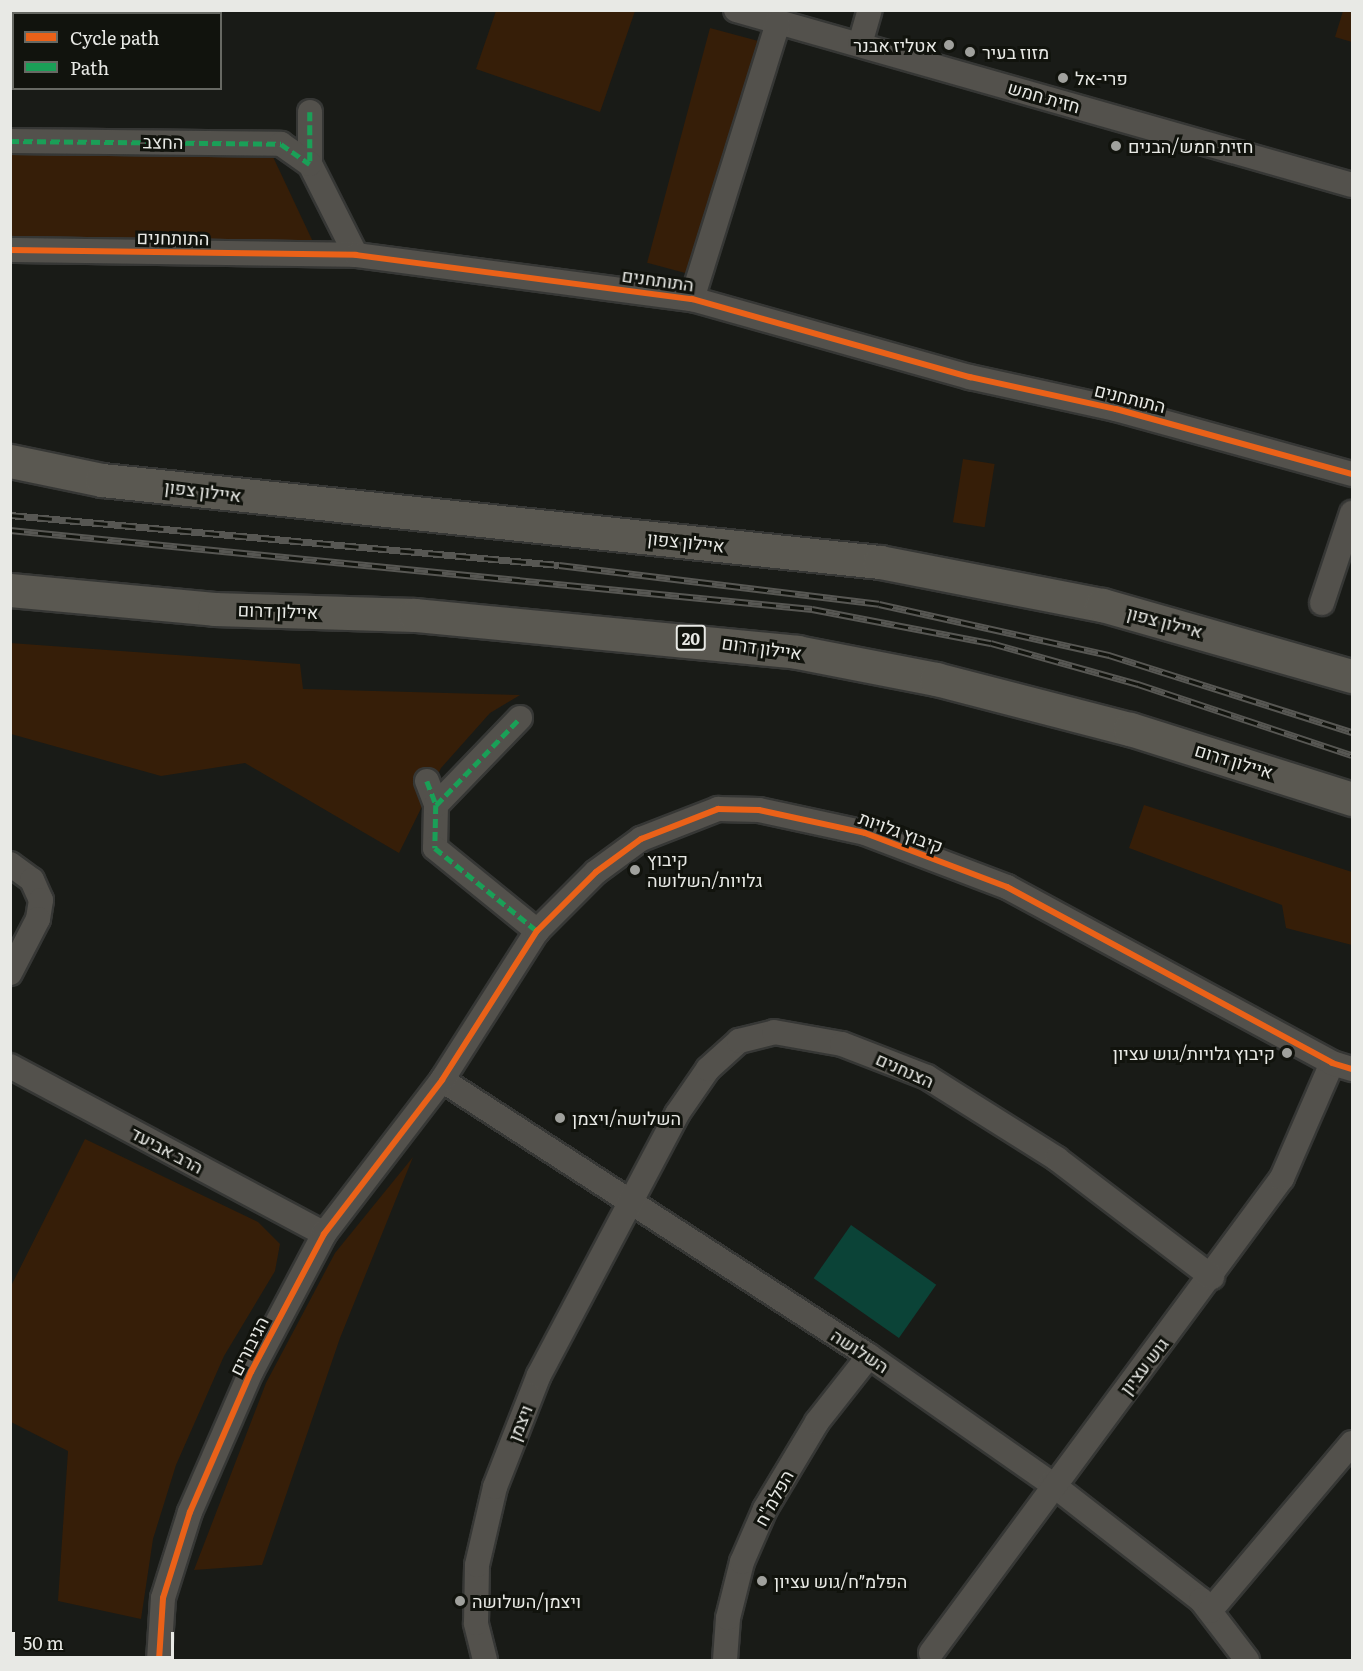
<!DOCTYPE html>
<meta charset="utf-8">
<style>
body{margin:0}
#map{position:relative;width:1363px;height:1671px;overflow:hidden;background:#191b17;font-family:Literata,Heebo,serif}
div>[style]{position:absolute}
.green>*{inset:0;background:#361e08;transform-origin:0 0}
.water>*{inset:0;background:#0b4337;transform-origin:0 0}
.roads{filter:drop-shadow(2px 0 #363735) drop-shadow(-2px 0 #363735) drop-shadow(0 2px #363735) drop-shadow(0 -2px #363735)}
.minor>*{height:24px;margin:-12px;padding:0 12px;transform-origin:12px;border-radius:12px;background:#53514c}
.highway>*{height:33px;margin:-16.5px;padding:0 16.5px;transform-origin:16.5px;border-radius:16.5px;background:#5a5851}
.rail>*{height:7px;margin-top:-3.5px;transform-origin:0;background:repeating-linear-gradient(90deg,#11130d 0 14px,#575753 0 28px);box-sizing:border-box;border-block:2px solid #575753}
.quiet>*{height:4.5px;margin-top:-2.25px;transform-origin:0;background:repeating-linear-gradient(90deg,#1a9f57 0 9px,transparent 0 13.5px)}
.cycleway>*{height:6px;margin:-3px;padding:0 3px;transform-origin:3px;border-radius:3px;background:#ea6118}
.dots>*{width:16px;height:16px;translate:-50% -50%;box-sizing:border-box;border:3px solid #11130d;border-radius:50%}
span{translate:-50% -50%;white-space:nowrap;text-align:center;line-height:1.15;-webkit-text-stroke:6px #11130d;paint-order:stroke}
.shield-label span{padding:2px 4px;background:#11130d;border:2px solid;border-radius:4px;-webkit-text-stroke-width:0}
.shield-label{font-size:16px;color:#e8e9e5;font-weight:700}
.poi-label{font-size:18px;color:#e8e9e5}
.right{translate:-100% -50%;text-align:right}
.left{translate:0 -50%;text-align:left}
.street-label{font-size:18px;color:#e8e9e5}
.frame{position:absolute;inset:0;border:12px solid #e8e9e5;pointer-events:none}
.legend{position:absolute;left:12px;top:12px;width:210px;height:78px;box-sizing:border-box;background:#11130d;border:2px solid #676963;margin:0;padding:8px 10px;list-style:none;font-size:18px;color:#e8e9e5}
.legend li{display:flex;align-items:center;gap:12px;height:30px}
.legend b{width:30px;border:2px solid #676963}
.scale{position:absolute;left:12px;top:1632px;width:162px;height:27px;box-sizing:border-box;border:3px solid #e8e9e5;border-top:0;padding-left:8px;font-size:18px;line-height:21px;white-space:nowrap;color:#e8e9e5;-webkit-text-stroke:4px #11130d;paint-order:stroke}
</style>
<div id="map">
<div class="green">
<i style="clip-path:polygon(496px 11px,635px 11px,600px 112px,476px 69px)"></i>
<i style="clip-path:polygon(1343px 11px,1352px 11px,1352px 42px,1335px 37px)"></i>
<i style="left:710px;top:28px;width:51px;height:243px;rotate:15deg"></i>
<i style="clip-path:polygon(11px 141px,267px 144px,314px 244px,11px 238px)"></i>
<i style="left:963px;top:459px;width:32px;height:64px;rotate:9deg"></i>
<i style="clip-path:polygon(10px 643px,300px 664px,303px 689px,520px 695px,490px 713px,441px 768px,399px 853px,245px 763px,161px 776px,11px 734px)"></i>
<i style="clip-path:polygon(1144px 805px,1352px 872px,1352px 945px,1286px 928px,1282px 905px,1129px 848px)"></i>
<i style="clip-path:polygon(85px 1139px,258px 1222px,280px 1244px,275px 1271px,224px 1356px,176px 1465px,153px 1539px,141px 1619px,58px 1601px,68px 1451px,11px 1422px,11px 1286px)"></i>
<i style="clip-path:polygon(413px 1157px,340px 1338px,262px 1565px,194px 1570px,266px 1383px,335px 1253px)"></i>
</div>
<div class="water">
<i style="left:851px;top:1225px;width:104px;height:65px;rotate:35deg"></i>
</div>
<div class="roads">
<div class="minor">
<i style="left:736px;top:10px;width:640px;rotate:15.86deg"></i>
<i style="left:860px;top:44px;width:35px;rotate:-74deg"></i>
<i style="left:310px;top:112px;width:52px;rotate:90deg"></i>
<i style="left:310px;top:164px;width:102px;rotate:63.2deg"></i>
<i style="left:10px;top:141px;width:271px;rotate:0.6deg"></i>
<i style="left:281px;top:144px;width:35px;rotate:35deg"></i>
<i style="left:10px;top:250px;width:346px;rotate:0.8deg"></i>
<i style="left:356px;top:255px;width:339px;rotate:7.5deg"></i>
<i style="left:692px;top:299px;width:289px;rotate:15.7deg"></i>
<i style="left:970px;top:377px;width:149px;rotate:12.4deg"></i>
<i style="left:1116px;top:409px;width:245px;rotate:15.4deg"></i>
<i style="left:692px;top:299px;width:289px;rotate:-72.7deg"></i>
<i style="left:1322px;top:603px;width:95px;rotate:-71.6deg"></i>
<i style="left:427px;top:781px;width:26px;rotate:69deg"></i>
<i style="left:436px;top:805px;width:43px;rotate:91.3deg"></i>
<i style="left:435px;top:848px;width:132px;rotate:39.1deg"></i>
<i style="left:436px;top:805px;width:121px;rotate:-46deg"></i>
<i style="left:10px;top:864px;width:27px;rotate:36deg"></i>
<i style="left:32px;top:880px;width:22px;rotate:66deg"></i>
<i style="left:41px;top:900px;width:19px;rotate:99deg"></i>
<i style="left:38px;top:919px;width:61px;rotate:117.4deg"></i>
<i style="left:10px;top:1066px;width:356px;rotate:28.1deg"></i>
<i style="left:442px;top:1080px;width:508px;rotate:32.88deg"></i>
<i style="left:869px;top:1356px;width:223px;rotate:35deg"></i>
<i style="left:1052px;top:1484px;width:189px;rotate:37.9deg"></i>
<i style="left:1201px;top:1600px;width:76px;rotate:52.5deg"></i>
<i style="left:1210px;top:1611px;width:220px;rotate:-49.8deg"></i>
<i style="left:931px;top:1653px;width:591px;rotate:-53.54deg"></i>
<i style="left:1282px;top:1178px;width:125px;rotate:-66.5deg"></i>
<i style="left:159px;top:1660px;width:62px;rotate:-86.3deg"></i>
<i style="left:163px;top:1598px;width:90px;rotate:-72.6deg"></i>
<i style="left:190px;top:1512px;width:153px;rotate:-66.5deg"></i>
<i style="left:251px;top:1372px;width:156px;rotate:-62.1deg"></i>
<i style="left:324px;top:1234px;width:194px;rotate:-52.5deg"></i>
<i style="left:442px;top:1080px;width:177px;rotate:-57.5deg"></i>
<i style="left:537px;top:931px;width:83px;rotate:-45deg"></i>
<i style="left:596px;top:872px;width:56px;rotate:-36.3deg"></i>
<i style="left:641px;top:839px;width:83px;rotate:-21.3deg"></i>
<i style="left:718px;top:809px;width:41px;rotate:1.4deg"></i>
<i style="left:759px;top:810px;width:108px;rotate:12.2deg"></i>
<i style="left:865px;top:833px;width:152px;rotate:20.8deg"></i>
<i style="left:1007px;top:887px;width:370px;rotate:28.4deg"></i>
<i style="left:1332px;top:1063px;width:21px;rotate:17deg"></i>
<i style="left:485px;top:1660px;width:38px;rotate:-104deg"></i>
<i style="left:476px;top:1623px;width:58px;rotate:-89deg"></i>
<i style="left:477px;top:1565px;width:80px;rotate:-77deg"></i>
<i style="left:495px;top:1487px;width:120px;rotate:-68.6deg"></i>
<i style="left:539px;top:1375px;width:295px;rotate:-62.1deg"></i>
<i style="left:677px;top:1114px;width:55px;rotate:-55.4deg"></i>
<i style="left:708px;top:1069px;width:42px;rotate:-42.1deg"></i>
<i style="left:739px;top:1041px;width:36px;rotate:-14deg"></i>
<i style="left:774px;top:1032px;width:69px;rotate:10deg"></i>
<i style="left:842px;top:1044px;width:91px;rotate:21.2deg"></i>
<i style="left:927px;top:1077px;width:154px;rotate:32.2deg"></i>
<i style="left:1057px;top:1159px;width:195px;rotate:37.3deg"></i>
<i style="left:725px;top:1660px;width:42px;rotate:-85.9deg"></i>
<i style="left:728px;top:1618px;width:58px;rotate:-76deg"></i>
<i style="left:742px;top:1562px;width:58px;rotate:-66.5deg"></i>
<i style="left:765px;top:1509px;width:101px;rotate:-59.1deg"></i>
<i style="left:817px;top:1422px;width:84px;rotate:-51.8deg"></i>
</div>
<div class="highway">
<i style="left:10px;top:461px;width:94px;rotate:11.7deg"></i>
<i style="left:102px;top:480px;width:782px;rotate:6.02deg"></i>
<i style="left:880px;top:562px;width:226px;rotate:11deg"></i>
<i style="left:1102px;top:605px;width:260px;rotate:15.9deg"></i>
<i style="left:10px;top:590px;width:205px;rotate:5.3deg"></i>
<i style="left:214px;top:609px;width:201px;rotate:1.7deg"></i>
<i style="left:415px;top:615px;width:384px;rotate:5.5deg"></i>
<i style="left:797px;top:652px;width:142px;rotate:11deg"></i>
<i style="left:936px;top:679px;width:200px;rotate:14.5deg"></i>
<i style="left:1130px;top:729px;width:233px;rotate:17.5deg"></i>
</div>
</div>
<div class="rail">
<i style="left:10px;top:515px;width:551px;rotate:5.2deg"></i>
<i style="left:559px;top:565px;width:322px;rotate:6.9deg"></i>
<i style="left:879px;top:604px;width:236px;rotate:12.5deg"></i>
<i style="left:1109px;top:655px;width:255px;rotate:17.6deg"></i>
<i style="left:10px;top:530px;width:806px;rotate:5.63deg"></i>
<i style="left:812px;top:609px;width:182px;rotate:10.8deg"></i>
<i style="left:991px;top:643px;width:153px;rotate:15.6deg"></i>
<i style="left:1138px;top:684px;width:225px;rotate:18.4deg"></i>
</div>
<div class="quiet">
<i style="left:310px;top:112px;width:52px;rotate:90deg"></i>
<i style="left:10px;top:141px;width:271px;rotate:0.6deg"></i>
<i style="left:281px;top:144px;width:35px;rotate:35deg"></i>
<i style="left:427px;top:781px;width:26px;rotate:69deg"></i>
<i style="left:436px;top:805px;width:43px;rotate:91.3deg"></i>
<i style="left:435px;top:848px;width:132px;rotate:39.1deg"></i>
<i style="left:436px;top:805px;width:121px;rotate:-46deg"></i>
</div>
<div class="cycleway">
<i style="left:10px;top:250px;width:346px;rotate:0.8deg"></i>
<i style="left:356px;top:255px;width:339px;rotate:7.5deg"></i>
<i style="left:692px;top:299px;width:289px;rotate:15.7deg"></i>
<i style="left:970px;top:377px;width:149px;rotate:12.4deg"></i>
<i style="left:1116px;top:409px;width:245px;rotate:15.4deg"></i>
<i style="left:159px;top:1660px;width:62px;rotate:-86.3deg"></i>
<i style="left:163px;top:1598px;width:90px;rotate:-72.6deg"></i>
<i style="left:190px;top:1512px;width:153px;rotate:-66.5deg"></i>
<i style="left:251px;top:1372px;width:156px;rotate:-62.1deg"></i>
<i style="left:324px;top:1234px;width:194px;rotate:-52.5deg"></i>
<i style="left:442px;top:1080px;width:177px;rotate:-57.5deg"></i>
<i style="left:537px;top:931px;width:83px;rotate:-45deg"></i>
<i style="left:596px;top:872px;width:56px;rotate:-36.3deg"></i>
<i style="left:641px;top:839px;width:83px;rotate:-21.3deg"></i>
<i style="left:718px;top:809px;width:41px;rotate:1.4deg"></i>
<i style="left:759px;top:810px;width:108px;rotate:12.2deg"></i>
<i style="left:865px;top:833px;width:152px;rotate:20.8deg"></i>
<i style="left:1007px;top:887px;width:370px;rotate:28.4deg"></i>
<i style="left:1332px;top:1063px;width:21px;rotate:17deg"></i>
</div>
<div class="dots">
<i style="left:949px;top:45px;background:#a0a19d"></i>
<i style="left:970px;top:52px;background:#a0a19d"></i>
<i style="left:1063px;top:78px;background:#a0a19d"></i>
<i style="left:1116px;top:146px;background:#a0a19d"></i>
<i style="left:635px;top:870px;background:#a0a19d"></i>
<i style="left:1287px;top:1053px;background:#a0a19d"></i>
<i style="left:560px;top:1118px;background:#a0a19d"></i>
<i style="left:762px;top:1581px;background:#a0a19d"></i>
<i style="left:460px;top:1601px;background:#a0a19d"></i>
</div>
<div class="shield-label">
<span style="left:691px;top:638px">20</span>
</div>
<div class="poi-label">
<span class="right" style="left:937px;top:45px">אטליז אבנר</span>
<span class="left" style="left:982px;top:52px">מזוז בעיר</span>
<span class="left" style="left:1075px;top:78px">פרי-אל</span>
<span class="left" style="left:1128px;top:146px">חזית חמש/הבנים</span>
<span class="left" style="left:647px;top:870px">קיבוץ<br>גלויות/השלושה</span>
<span class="right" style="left:1275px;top:1053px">קיבוץ גלויות/גוש עציון</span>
<span class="left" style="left:572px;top:1118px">השלושה/ויצמן</span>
<span class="left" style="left:774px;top:1581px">הפלמ״ח/גוש עציון</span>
<span class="left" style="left:472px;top:1601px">ויצמן/השלושה</span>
</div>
<div class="street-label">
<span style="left:1044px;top:97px;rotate:16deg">חזית חמש</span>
<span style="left:163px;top:142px;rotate:1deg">החצב</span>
<span style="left:173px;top:238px;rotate:1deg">התותחנים</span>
<span style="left:658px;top:280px;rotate:8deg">התותחנים</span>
<span style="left:1130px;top:398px;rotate:14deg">התותחנים</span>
<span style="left:203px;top:491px;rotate:7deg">איילון צפון</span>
<span style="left:686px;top:542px;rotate:6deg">איילון צפון</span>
<span style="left:278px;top:611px;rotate:2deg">איילון דרום</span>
<span style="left:1165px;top:622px;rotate:15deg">איילון צפון</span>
<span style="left:762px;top:648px;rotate:8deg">איילון דרום</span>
<span style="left:1234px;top:761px;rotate:17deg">איילון דרום</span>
<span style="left:901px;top:832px;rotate:20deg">קיבוץ גלויות</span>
<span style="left:905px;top:1070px;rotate:24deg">הצנחנים</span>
<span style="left:167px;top:1150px;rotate:28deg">הרב אביעד</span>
<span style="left:249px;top:1346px;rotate:-63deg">הגיבורים</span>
<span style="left:860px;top:1351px;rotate:33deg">השלושה</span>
<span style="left:1144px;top:1366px;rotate:-52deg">גוש עציון</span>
<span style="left:520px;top:1423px;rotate:-68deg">ויצמן</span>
<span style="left:774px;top:1498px;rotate:-61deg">הפלמ"ח</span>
</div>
<div class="frame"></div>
<ul class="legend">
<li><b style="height:8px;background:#ea6118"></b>Cycle path</li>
<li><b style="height:8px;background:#1a9f57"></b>Path</li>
</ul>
<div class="scale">50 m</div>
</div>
